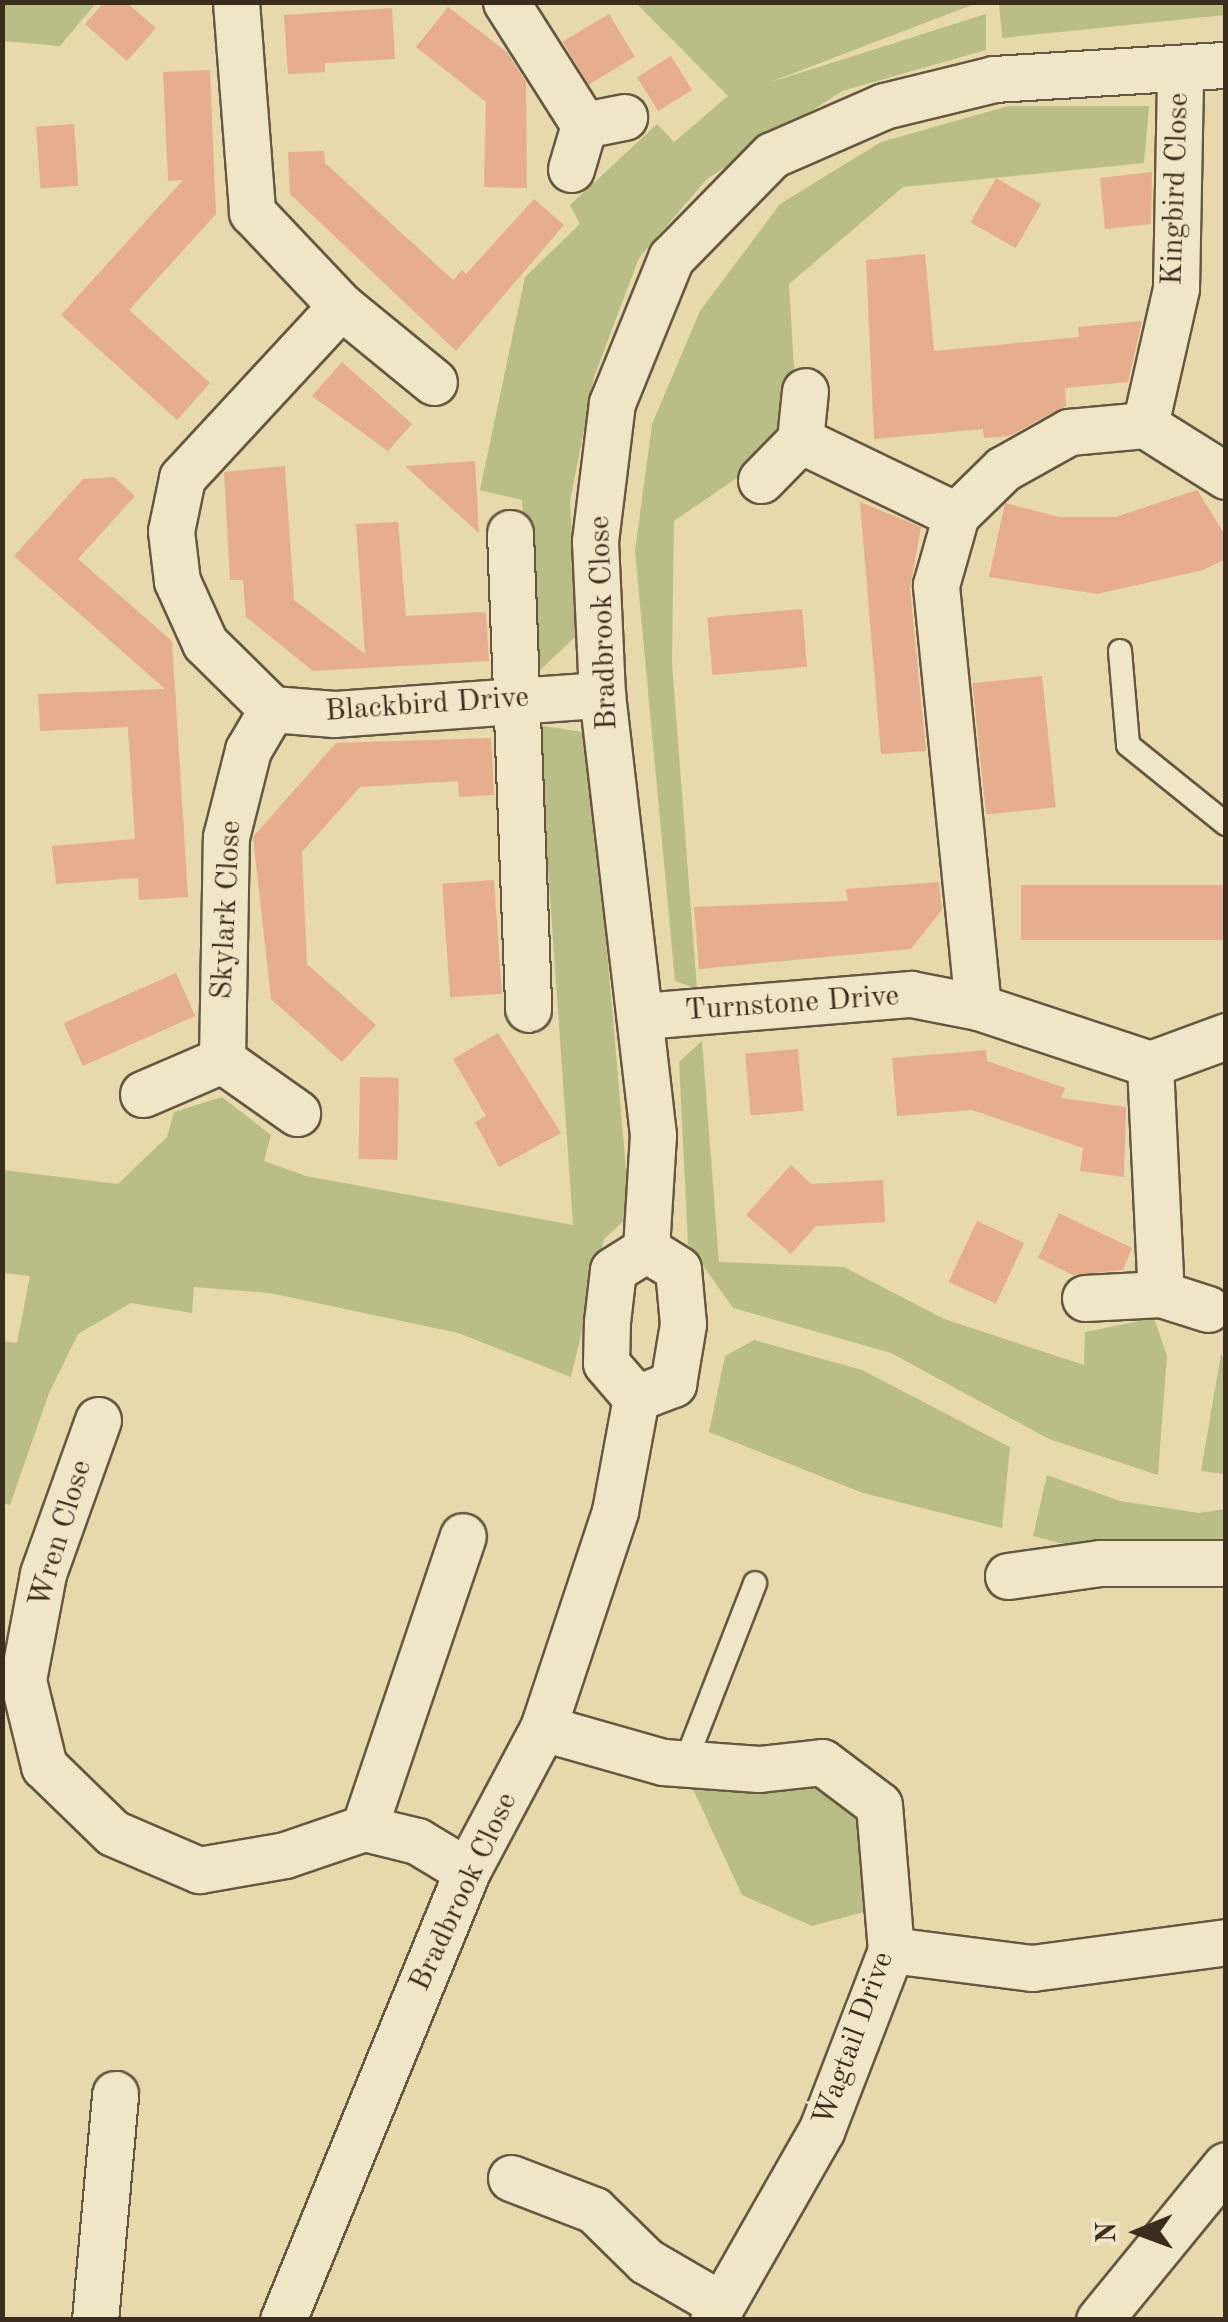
<!DOCTYPE html>
<style>
body{margin:0}
#map{position:relative;width:1228px;height:2322px;overflow:hidden;background:#e7d9ab;font-family:"Old Standard TT",serif}
div>[style]{position:absolute}
.green>*{inset:0;background:#b9be86}
.building>*{inset:0;background:#e6ad8e;transform-origin:0 0}
.roads{filter:drop-shadow(2px 0 #665840) drop-shadow(-2px 0 #665840) drop-shadow(0 2px #665840) drop-shadow(0 -2px #665840)}
.lane>*{height:22px;margin:-11px;padding:0 11px;transform-origin:11px;border-radius:11px;background:#efe6c8}
.street>*{height:45px;margin:-22.5px;padding:0 22.5px;transform-origin:22.5px;border-radius:22.5px;background:#efe6c8}
span{translate:-50% -50%;white-space:nowrap;text-align:center;line-height:1.15;-webkit-text-stroke:10px #efe6c8;paint-order:stroke}
.street-label{font-size:30px;color:#3b2d1d}
.frame{position:absolute;inset:0;border:5px solid #3b2d1d;pointer-events:none}
.north{position:absolute;left:1088px;top:2182px;width:100px;height:100px;-webkit-text-stroke:8px #efe6c8;paint-order:stroke;rotate:269deg;font-size:28px;font-weight:700;line-height:40px;text-align:center;color:#3b2d1d}
.north::after{content:'';display:block;margin:auto;width:35px;height:45px;background:#3b2d1d;clip-path:polygon(50% 0,100% 100%,50% 72%,0 100%)}
</style>
<div id="map">
<div class="green">
<i style="clip-path:polygon(2px 3px,3px 2px,96px 3px,60px 46px,3px 41px)"></i>
<i style="clip-path:polygon(636px 3px,977px 3px,768px 83px,986px 14px,986px 50px,842px 91px,707px 179px,639px 258px,594px 377px,570px 502px,578px 634px,534px 676px,522px 500px,480px 490px,525px 277px,580px 224px,570px 205px,657px 124px,674px 142px,728px 96px)"></i>
<i style="clip-path:polygon(999px 3px,1225px 3px,1225px 15px,1002px 38px)"></i>
<i style="clip-path:polygon(1008px 106px,1149px 106px,1144px 163px,903px 187px,789px 284px,794px 368px,788px 431px,750px 469px,674px 521px,672px 663px,697px 989px,675px 981px,635px 551px,652px 424px,700px 311px,780px 204px,881px 142px)"></i>
<i style="clip-path:polygon(538px 725px,588px 733px,630px 1215px,604px 1239px,571px 1377px,458px 1333px,270px 1293px,194px 1287px,192px 1313px,131px 1303px,78px 1334px,49px 1393px,10px 1505px,2px 1503px,2px 1341px,17px 1343px,30px 1276px,3px 1273px,3px 1170px,118px 1184px,167px 1137px,174px 1112px,222px 1097px,271px 1135px,264px 1161px,306px 1176px,573px 1225px)"></i>
<i style="clip-path:polygon(702px 1041px,719px 1262px,844px 1267px,944px 1319px,1084px 1365px,1085px 1332px,1154px 1318px,1167px 1356px,1158px 1475px,1049px 1439px,891px 1353px,733px 1308px,688px 1244px,679px 1062px)"></i>
<i style="clip-path:polygon(754px 1340px,862px 1370px,1010px 1447px,1002px 1528px,863px 1493px,709px 1432px,725px 1356px)"></i>
<i style="clip-path:polygon(1221px 1354px,1226px 1364px,1225px 1474px,1201px 1471px)"></i>
<i style="clip-path:polygon(1047px 1475px,1120px 1501px,1199px 1513px,1225px 1509px,1225px 1539px,1095px 1552px,1033px 1536px)"></i>
<i style="clip-path:polygon(686px 1774px,816px 1777px,865px 1813px,864px 1912px,812px 1926px,742px 1895px)"></i>
</div>
<div class="building">
<i style="clip-path:polygon(104px 2px,126px 2px,156px 28px,127px 61px,85px 24px)"></i>
<i style="clip-path:polygon(448px 7px,507px 52px,526px 82px,527px 188px,484px 187px,486px 102px,416px 47px)"></i>
<i style="clip-path:polygon(392px 8px,395px 59px,325px 63px,325px 72px,288px 74px,284px 15px)"></i>
<i style="left:609px;top:14px;width:50px;height:54px;rotate:59deg"></i>
<i style="left:671px;top:56px;width:40px;height:40px;rotate:58deg"></i>
<i style="clip-path:polygon(210px 70px,216px 214px,129px 310px,210px 383px,177px 420px,61px 315px,183px 180px,168px 181px,163px 72px)"></i>
<i style="left:74px;top:124px;width:62px;height:38px;rotate:86deg"></i>
<i style="clip-path:polygon(324px 151px,325px 163px,453px 280px,462px 270px,466px 274px,534px 199px,564px 225px,456px 351px,290px 194px,288px 152px)"></i>
<i style="clip-path:polygon(1152px 172px,1151px 224px,1105px 229px,1100px 178px)"></i>
<i style="left:996px;top:178px;width:52px;height:51px;rotate:30deg"></i>
<i style="clip-path:polygon(925px 254px,934px 351px,1079px 337px,1078px 327px,1142px 321px,1128px 382px,1065px 388px,1066px 406px,1009px 436px,984px 438px,983px 429px,874px 439px,866px 260px)"></i>
<i style="clip-path:polygon(342px 362px,412px 424px,388px 451px,312px 396px)"></i>
<i style="clip-path:polygon(475px 461px,479px 533px,405px 466px)"></i>
<i style="clip-path:polygon(285px 466px,294px 600px,365px 654px,356px 524px,398px 522px,406px 616px,486px 612px,489px 661px,313px 671px,246px 617px,243px 580px,230px 580px,224px 472px)"></i>
<i style="clip-path:polygon(114px 477px,135px 496px,78px 559px,172px 641px,188px 897px,139px 900px,138px 878px,56px 884px,52px 846px,135px 839px,128px 727px,40px 731px,38px 694px,165px 689px,14px 556px,83px 479px)"></i>
<i style="clip-path:polygon(1197px 490px,1226px 536px,1226px 559px,1203px 570px,1097px 594px,989px 577px,1005px 503px,1059px 517px,1116px 517px)"></i>
<i style="clip-path:polygon(860px 502px,921px 527px,910px 588px,926px 751px,881px 754px)"></i>
<i style="left:802px;top:609px;width:58px;height:95px;rotate:85deg"></i>
<i style="left:1042px;top:676px;width:132px;height:70px;rotate:84deg"></i>
<i style="clip-path:polygon(491px 738px,494px 795px,459px 797px,458px 781px,360px 787px,302px 852px,307px 964px,376px 1025px,342px 1062px,271px 999px,253px 837px,336px 743px)"></i>
<i style="left:494px;top:880px;width:114px;height:52px;rotate:86deg"></i>
<i style="clip-path:polygon(939px 882px,942px 910px,911px 949px,699px 969px,694px 907px,848px 901px,846px 889px)"></i>
<i style="left:1226px;top:885px;width:55px;height:205px;rotate:90deg"></i>
<i style="left:176px;top:973px;width:47px;height:123px;rotate:66deg"></i>
<i style="clip-path:polygon(498px 1033px,561px 1133px,499px 1167px,475px 1122px,486px 1116px,453px 1059px)"></i>
<i style="left:798px;top:1049px;width:62px;height:53px;rotate:85deg"></i>
<i style="clip-path:polygon(986px 1050px,987px 1061px,1065px 1088px,1061px 1098px,1126px 1107px,1124px 1177px,1080px 1171px,1083px 1148px,972px 1110px,897px 1116px,892px 1058px)"></i>
<i style="left:360px;top:1077px;width:39px;height:82px;rotate:1deg"></i>
<i style="clip-path:polygon(791px 1165px,811px 1184px,883px 1180px,885px 1222px,816px 1226px,791px 1254px,746px 1215px)"></i>
<i style="clip-path:polygon(1059px 1213px,1132px 1248px,1123px 1270px,1073px 1275px,1038px 1258px)"></i>
<i style="left:977px;top:1221px;width:52px;height:67px;rotate:25deg"></i>
</div>
<div class="roads">
<div class="lane">
<i style="left:1120px;top:651px;width:94px;rotate:85.1deg"></i>
<i style="left:1128px;top:745px;width:126px;rotate:38.9deg"></i>
<i style="left:685px;top:1763px;width:193px;rotate:-68.7deg"></i>
</div>
<div class="street">
<i style="left:236px;top:2px;width:211px;rotate:85.6deg"></i>
<i style="left:252px;top:212px;width:129px;rotate:46.6deg"></i>
<i style="left:341px;top:306px;width:120px;rotate:39.3deg"></i>
<i style="left:506px;top:2px;width:146px;rotate:57.6deg"></i>
<i style="left:571px;top:169px;width:46px;rotate:-73.5deg"></i>
<i style="left:584px;top:125px;width:41px;rotate:-11.3deg"></i>
<i style="left:341px;top:306px;width:234px;rotate:132.8deg"></i>
<i style="left:182px;top:478px;width:54px;rotate:101.7deg"></i>
<i style="left:171px;top:531px;width:50px;rotate:83.2deg"></i>
<i style="left:177px;top:581px;width:68px;rotate:65.7deg"></i>
<i style="left:205px;top:643px;width:94px;rotate:44.6deg"></i>
<i style="left:272px;top:709px;width:62px;rotate:4.6deg"></i>
<i style="left:334px;top:714px;width:269px;rotate:-4.1deg"></i>
<i style="left:1145px;top:425px;width:140px;rotate:-77.2deg"></i>
<i style="left:1176px;top:288px;width:218px;rotate:-88.9deg"></i>
<i style="left:800px;top:440px;width:173px;rotate:25.7deg"></i>
<i style="left:761px;top:480px;width:56px;rotate:-45.7deg"></i>
<i style="left:800px;top:440px;width:49px;rotate:-84.2deg"></i>
<i style="left:510px;top:533px;width:476px;rotate:87.8deg"></i>
<i style="left:978px;top:1007px;width:424px;rotate:-95.7deg"></i>
<i style="left:936px;top:585px;width:73px;rotate:-74.1deg"></i>
<i style="left:956px;top:515px;width:66px;rotate:-44.4deg"></i>
<i style="left:1003px;top:469px;width:76px;rotate:-29.3deg"></i>
<i style="left:1069px;top:432px;width:76px;rotate:-5.3deg"></i>
<i style="left:1145px;top:425px;width:96px;rotate:32.2deg"></i>
<i style="left:642px;top:1016px;width:270px;rotate:-4.7deg"></i>
<i style="left:911px;top:994px;width:68px;rotate:11deg"></i>
<i style="left:978px;top:1007px;width:181px;rotate:18.3deg"></i>
<i style="left:1150px;top:1064px;width:81px;rotate:-20.2deg"></i>
<i style="left:222px;top:1060px;width:223px;rotate:-89deg"></i>
<i style="left:226px;top:837px;width:90px;rotate:-75.8deg"></i>
<i style="left:248px;top:750px;width:48px;rotate:-59.7deg"></i>
<i style="left:1150px;top:1064px;width:230px;rotate:87.3deg"></i>
<i style="left:143px;top:1094px;width:86px;rotate:-23.3deg"></i>
<i style="left:222px;top:1060px;width:92px;rotate:35.2deg"></i>
<i style="left:646px;top:1249px;width:114px;rotate:-86.5deg"></i>
<i style="left:653px;top:1135px;width:443px;rotate:-96.6deg"></i>
<i style="left:602px;top:695px;width:154px;rotate:-92.6deg"></i>
<i style="left:595px;top:541px;width:139px;rotate:-83deg"></i>
<i style="left:612px;top:403px;width:157px;rotate:-67.9deg"></i>
<i style="left:671px;top:258px;width:144px;rotate:-45.6deg"></i>
<i style="left:772px;top:155px;width:122px;rotate:-23.6deg"></i>
<i style="left:884px;top:106px;width:113px;rotate:-13.8deg"></i>
<i style="left:994px;top:79px;width:232px;rotate:-3.5deg"></i>
<i style="left:1085px;top:1298px;width:76px;rotate:-3deg"></i>
<i style="left:1161px;top:1294px;width:49px;rotate:17.7deg"></i>
<i style="left:636px;top:1398px;width:40px;rotate:-21deg"></i>
<i style="left:673px;top:1384px;width:61px;rotate:-80.5deg"></i>
<i style="left:683px;top:1324px;width:55px;rotate:-95.2deg"></i>
<i style="left:678px;top:1269px;width:38px;rotate:-148deg"></i>
<i style="left:636px;top:1398px;width:46px;rotate:-130.6deg"></i>
<i style="left:606px;top:1363px;width:41px;rotate:-88.6deg"></i>
<i style="left:607px;top:1322px;width:52px;rotate:-83.4deg"></i>
<i style="left:613px;top:1270px;width:39px;rotate:-32deg"></i>
<i style="left:98px;top:1420px;width:164px;rotate:109.7deg"></i>
<i style="left:43px;top:1574px;width:108px;rotate:100.7deg"></i>
<i style="left:23px;top:1680px;width:89px;rotate:76.3deg"></i>
<i style="left:44px;top:1766px;width:96px;rotate:44.2deg"></i>
<i style="left:113px;top:1833px;width:94px;rotate:23.3deg"></i>
<i style="left:199px;top:1870px;width:87px;rotate:-9.9deg"></i>
<i style="left:285px;top:1855px;width:83px;rotate:-18.9deg"></i>
<i style="left:364px;top:1828px;width:55px;rotate:13.8deg"></i>
<i style="left:417px;top:1841px;width:58px;rotate:31deg"></i>
<i style="left:1008px;top:1576px;width:93px;rotate:-8deg"></i>
<i style="left:1100px;top:1563px;width:126px"></i>
<i style="left:543px;top:1728px;width:125px;rotate:15.8deg"></i>
<i style="left:663px;top:1762px;width:96px;rotate:4.2deg"></i>
<i style="left:759px;top:1769px;width:63px;rotate:-6.3deg"></i>
<i style="left:822px;top:1762px;width:71px;rotate:37deg"></i>
<i style="left:879px;top:1805px;width:145px;rotate:85.3deg"></i>
<i style="left:891px;top:1950px;width:194px;rotate:111.1deg"></i>
<i style="left:821px;top:2131px;width:218px;rotate:119.7deg"></i>
<i style="left:364px;top:1828px;width:308px;rotate:-71.3deg"></i>
<i style="left:891px;top:1950px;width:142px;rotate:7.3deg"></i>
<i style="left:1032px;top:1968px;width:196px;rotate:-7.6deg"></i>
<i style="left:511px;top:2178px;width:89px;rotate:21.1deg"></i>
<i style="left:594px;top:2210px;width:73px;rotate:44.4deg"></i>
<i style="left:646px;top:2261px;width:86px;rotate:30.2deg"></i>
<i style="left:95px;top:2320px;width:227px;rotate:-84.9deg"></i>
<i style="left:283px;top:2320px;width:485px;rotate:-67.7deg"></i>
<i style="left:467px;top:1871px;width:162px;rotate:-62deg"></i>
<i style="left:543px;top:1728px;width:229px;rotate:-71.6deg"></i>
<i style="left:615px;top:1511px;width:115px;rotate:-79.5deg"></i>
<i style="left:1099px;top:2320px;width:200px;rotate:-50.7deg"></i>
</div>
</div>
<div class="street-label">
<span style="left:1176px;top:189px;rotate:-88deg">Kingbird Close</span>
<span style="left:604px;top:623px;rotate:-92deg">Bradbrook Close</span>
<span style="left:427px;top:705px;rotate:-4deg">Blackbird Drive</span>
<span style="left:227px;top:910px;rotate:-87deg">Skylark Close</span>
<span style="left:792px;top:1004px;rotate:-4deg">Turnstone Drive</span>
<span style="left:61px;top:1534px;rotate:-73deg">Wren Close</span>
<span style="left:464px;top:1892px;rotate:-65deg">Bradbrook Close</span>
<span style="left:854px;top:2039px;rotate:-70deg">Wagtail Drive</span>
</div>
<div class="frame"></div>
<div class="north">N</div>
</div>
